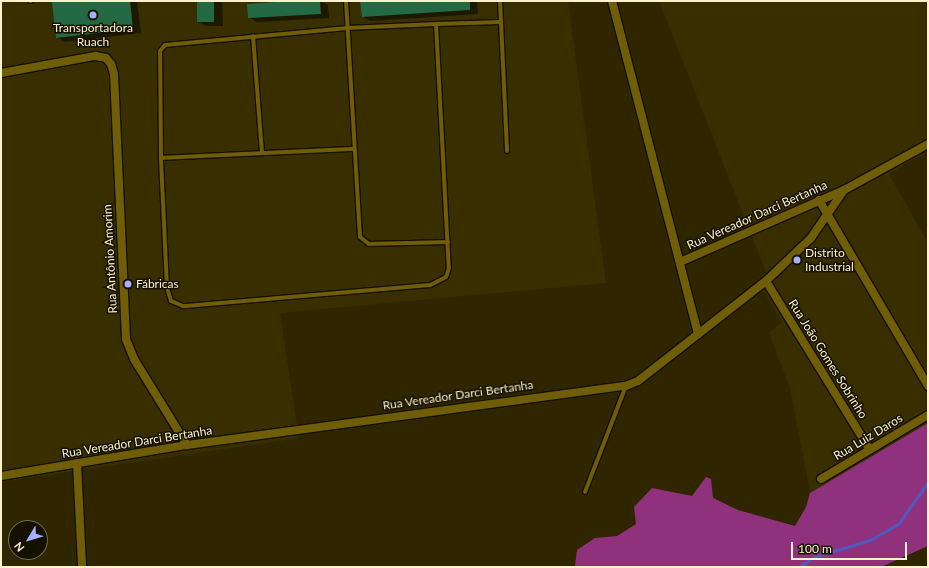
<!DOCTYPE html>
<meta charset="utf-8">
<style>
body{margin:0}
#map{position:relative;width:929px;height:568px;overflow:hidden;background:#2f2600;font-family:Lato,sans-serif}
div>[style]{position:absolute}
.built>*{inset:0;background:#382e00}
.forest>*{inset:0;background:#90317d}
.shadow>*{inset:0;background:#0007}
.stream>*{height:2.5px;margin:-1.25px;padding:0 1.25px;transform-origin:1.25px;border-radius:1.25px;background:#5259bd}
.building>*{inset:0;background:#236944;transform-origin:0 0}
.roads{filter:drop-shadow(1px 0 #151000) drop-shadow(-1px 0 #151000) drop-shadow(0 1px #151000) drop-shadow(0 -1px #151000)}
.service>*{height:4px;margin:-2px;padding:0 2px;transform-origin:2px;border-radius:2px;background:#6f5e07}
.minor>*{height:8px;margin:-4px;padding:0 4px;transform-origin:4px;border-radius:4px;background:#6f5e07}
.dots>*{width:11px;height:11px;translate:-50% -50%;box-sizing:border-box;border:2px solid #151000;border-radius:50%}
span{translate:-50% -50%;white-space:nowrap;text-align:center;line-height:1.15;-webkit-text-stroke:3px #151000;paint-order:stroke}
.poi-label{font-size:12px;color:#fcf3ce}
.left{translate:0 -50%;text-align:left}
.street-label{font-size:12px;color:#fcf3ce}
.frame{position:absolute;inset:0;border:2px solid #fcf3ce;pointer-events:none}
.north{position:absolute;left:8px;top:520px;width:40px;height:40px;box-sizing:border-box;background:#151000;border:1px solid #716b52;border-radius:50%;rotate:232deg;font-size:11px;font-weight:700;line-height:16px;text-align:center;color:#fcf3ce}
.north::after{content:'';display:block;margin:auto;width:14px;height:18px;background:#a5b1fc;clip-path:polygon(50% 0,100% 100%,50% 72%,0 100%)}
.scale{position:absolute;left:791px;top:542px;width:116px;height:18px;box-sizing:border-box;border:2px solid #fcf3ce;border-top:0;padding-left:5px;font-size:12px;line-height:14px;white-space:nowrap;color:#fcf3ce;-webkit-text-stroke:3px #151000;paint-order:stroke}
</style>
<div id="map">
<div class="built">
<i style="clip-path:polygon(1px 1px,568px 1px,606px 283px,280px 313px,299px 438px,1px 482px)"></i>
<i style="clip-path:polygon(659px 1px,928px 1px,928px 151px,889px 174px,928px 243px,928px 423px,810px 493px,790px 388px,769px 333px,782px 322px,757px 280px,766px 272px)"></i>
</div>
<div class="forest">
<i style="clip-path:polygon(928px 423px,928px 546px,881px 567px,575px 566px,577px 550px,595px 538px,617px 536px,636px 524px,634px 507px,652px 488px,692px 496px,706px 477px,711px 479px,713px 498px,738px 510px,795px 526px,806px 507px,810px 493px)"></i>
</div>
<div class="shadow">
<i style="clip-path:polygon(137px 1px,141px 33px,65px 42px,57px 37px,53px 3px)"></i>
<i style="clip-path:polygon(198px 1px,222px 1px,223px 26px,206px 26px,198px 22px)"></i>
<i style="clip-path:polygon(308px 1px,321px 1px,328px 5px,329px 18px,257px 22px,249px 17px)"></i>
<i style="clip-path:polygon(361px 1px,477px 1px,478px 14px,371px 21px,363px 17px)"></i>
</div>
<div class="stream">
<i style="left:799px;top:567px;width:18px;rotate:-34deg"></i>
<i style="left:814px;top:557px;width:59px;rotate:-16.9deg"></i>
<i style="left:870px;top:540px;width:21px;rotate:-29deg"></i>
<i style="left:888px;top:530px;width:13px;rotate:-32deg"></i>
<i style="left:899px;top:523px;width:50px;rotate:-54.7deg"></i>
</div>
<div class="building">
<i style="clip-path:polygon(130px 1px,133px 29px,56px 38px,52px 2px)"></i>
<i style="left:197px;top:1px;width:17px;height:21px"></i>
<i style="clip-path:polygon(291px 1px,320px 1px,321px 14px,248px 18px,247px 4px)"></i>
<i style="clip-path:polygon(360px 1px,470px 1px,470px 10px,362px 17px)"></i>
</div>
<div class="roads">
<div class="service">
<i style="left:30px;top:1px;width:1px"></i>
<i style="left:346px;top:1px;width:236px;rotate:86.6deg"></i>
<i style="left:360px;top:237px;width:11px;rotate:38deg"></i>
<i style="left:369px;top:244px;width:79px;rotate:-1.5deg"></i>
<i style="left:500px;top:1px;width:150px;rotate:87.3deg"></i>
<i style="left:436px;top:24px;width:244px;rotate:87deg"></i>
<i style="left:449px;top:268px;width:9px;rotate:108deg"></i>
<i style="left:446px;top:277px;width:18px;rotate:153deg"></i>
<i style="left:430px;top:285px;width:248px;rotate:175.1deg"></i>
<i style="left:183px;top:306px;width:13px;rotate:-157deg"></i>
<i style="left:171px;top:301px;width:15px;rotate:-106deg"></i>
<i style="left:167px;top:287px;width:129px;rotate:-92.7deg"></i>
<i style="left:161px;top:158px;width:107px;rotate:-90.5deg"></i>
<i style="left:160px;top:51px;width:8px;rotate:-50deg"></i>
<i style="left:165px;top:45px;width:183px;rotate:-5.3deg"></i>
<i style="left:347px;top:28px;width:89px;rotate:-2.6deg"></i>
<i style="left:436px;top:24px;width:65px;rotate:-1.8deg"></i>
<i style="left:253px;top:36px;width:117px;rotate:85.6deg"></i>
<i style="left:161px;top:158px;width:193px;rotate:-2.7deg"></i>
<i style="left:585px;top:492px;width:114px;rotate:-68.9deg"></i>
</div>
<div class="minor">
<i style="left:612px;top:1px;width:344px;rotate:75.5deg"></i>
<i style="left:1px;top:73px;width:96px;rotate:-10.3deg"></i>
<i style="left:95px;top:56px;width:11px;rotate:10deg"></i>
<i style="left:106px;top:58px;width:8px;rotate:50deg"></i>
<i style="left:111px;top:64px;width:10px;rotate:73deg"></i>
<i style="left:114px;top:74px;width:265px;rotate:87.4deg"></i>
<i style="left:126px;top:339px;width:22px;rotate:68deg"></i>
<i style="left:134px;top:359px;width:101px;rotate:58.4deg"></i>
<i style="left:819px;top:200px;width:216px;rotate:59.6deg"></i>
<i style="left:680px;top:262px;width:179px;rotate:-23.7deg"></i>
<i style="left:844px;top:190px;width:96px;rotate:-28.7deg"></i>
<i style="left:766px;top:281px;width:198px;rotate:58.4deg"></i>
<i style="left:77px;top:463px;width:104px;rotate:87.2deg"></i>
<i style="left:1px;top:476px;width:189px;rotate:-9.5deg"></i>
<i style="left:187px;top:445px;width:443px;rotate:-7.7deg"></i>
<i style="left:626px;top:386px;width:13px;rotate:-23deg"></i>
<i style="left:638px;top:381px;width:162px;rotate:-38deg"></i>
<i style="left:766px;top:281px;width:62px;rotate:-43.7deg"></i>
<i style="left:811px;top:238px;width:58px;rotate:-55.5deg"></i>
<i style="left:821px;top:479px;width:125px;rotate:-30.9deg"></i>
</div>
</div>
<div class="dots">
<i style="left:93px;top:15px;background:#a5b1fc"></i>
<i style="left:797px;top:260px;background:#a5b1fc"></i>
<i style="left:128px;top:284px;background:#a5b1fc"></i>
</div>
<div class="poi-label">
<span style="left:93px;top:35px">Transportadora<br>Ruach</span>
<span class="left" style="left:805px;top:260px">Distrito<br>Industrial</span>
<span class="left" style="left:136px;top:284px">Fábricas</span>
</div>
<div class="street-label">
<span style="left:757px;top:215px;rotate:-24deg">Rua Vereador Darci Bertanha</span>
<span style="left:110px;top:259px;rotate:-93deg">Rua Antônio Amorim</span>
<span style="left:828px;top:359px;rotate:58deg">Rua João Gomes Sobrinho</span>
<span style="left:458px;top:395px;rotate:-8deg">Rua Vereador Darci Bertanha</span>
<span style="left:868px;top:437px;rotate:-31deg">Rua Luiz Daros</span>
<span style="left:137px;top:442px;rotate:-9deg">Rua Vereador Darci Bertanha</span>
</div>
<div class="frame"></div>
<div class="north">N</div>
<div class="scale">100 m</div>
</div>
